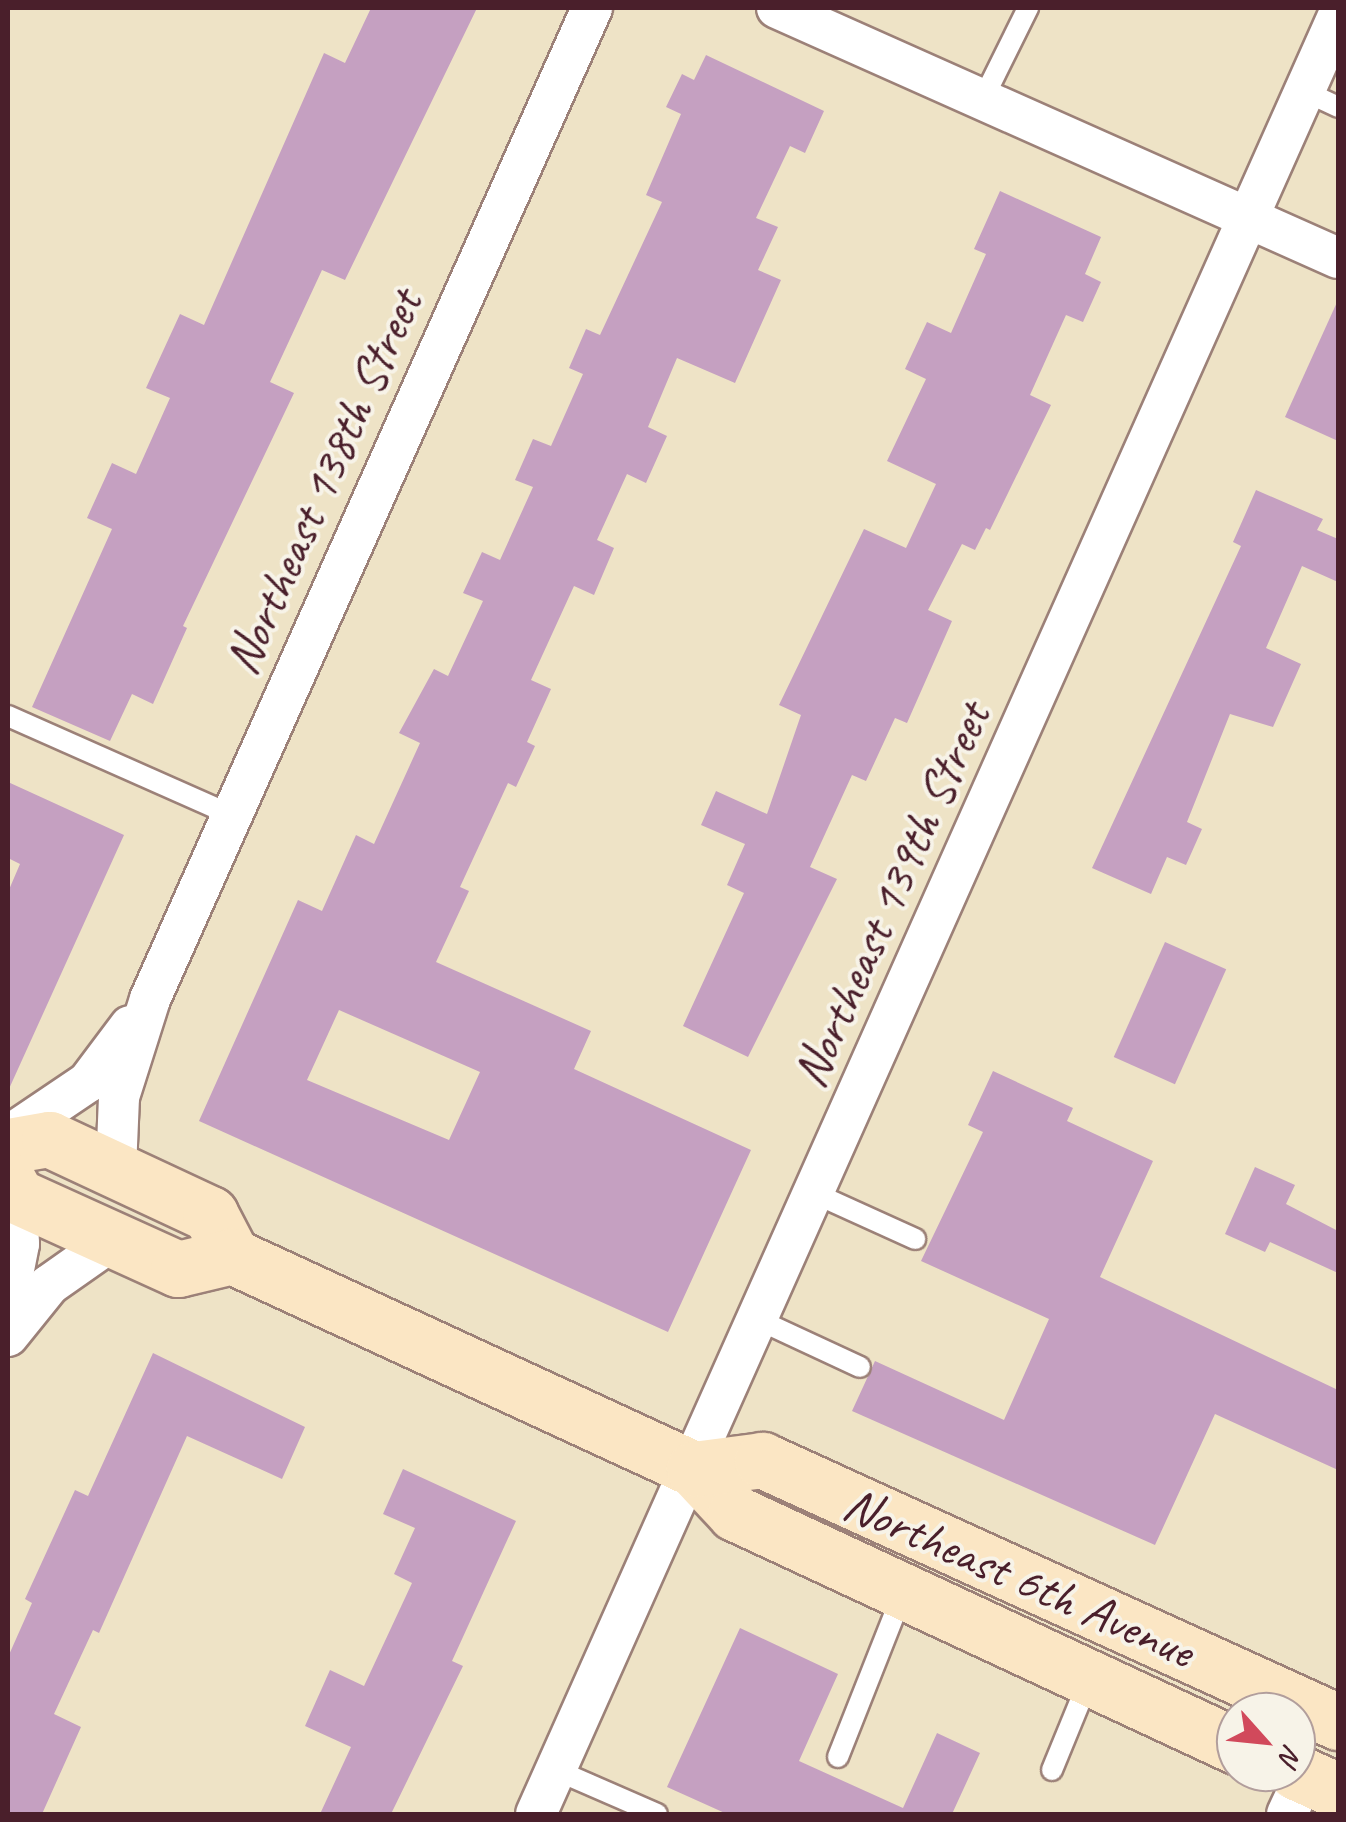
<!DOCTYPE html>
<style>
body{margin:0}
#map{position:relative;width:1346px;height:1822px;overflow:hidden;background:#eee3c6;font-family:Caveat,sans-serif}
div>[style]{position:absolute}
.building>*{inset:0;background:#c5a0c1;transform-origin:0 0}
.roads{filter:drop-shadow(2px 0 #9c8178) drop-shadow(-2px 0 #9c8178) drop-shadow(0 2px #9c8178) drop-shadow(0 -2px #9c8178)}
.service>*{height:20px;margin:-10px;padding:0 10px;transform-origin:10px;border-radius:10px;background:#fff}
.minor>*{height:40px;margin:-20px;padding:0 20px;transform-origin:20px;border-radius:20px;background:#fff}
.secondary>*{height:55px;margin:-27.5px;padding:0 27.5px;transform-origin:27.5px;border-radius:27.5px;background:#fbe6c4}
span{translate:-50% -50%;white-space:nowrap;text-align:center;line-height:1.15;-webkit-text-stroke:8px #f7f3e8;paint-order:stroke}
.street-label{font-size:50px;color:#4a1f2b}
.frame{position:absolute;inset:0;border:10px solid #4a1f2b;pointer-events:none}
.north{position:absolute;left:1216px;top:1692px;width:100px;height:100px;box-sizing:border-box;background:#f7f3e8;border:2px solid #b29e9c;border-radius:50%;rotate:117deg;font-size:28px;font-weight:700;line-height:40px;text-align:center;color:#4a1f2b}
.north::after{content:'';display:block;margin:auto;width:35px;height:45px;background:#d1495b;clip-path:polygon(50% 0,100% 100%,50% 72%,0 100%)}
</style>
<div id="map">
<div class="building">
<i style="clip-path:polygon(371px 8px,477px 8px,345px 280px,322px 270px,270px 382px,294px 393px,183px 626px,187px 628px,153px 704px,132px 694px,110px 741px,32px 707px,112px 529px,87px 518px,112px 463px,136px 474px,170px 398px,146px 388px,180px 314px,204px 325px,324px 53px,345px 63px)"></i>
<i style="clip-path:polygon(evenodd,706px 55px,824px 111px,805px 153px,790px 146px,756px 218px,778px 227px,758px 270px,781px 280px,735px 383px,677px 358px,648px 427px,667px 436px,646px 483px,627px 474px,597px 540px,614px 548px,594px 595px,574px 586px,531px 680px,551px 689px,527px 742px,535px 746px,516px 787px,508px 783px,460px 887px,469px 891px,436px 962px,591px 1031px,574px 1069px,751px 1150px,668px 1332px,199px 1121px,298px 900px,322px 911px,356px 835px,374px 844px,420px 743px,399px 733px,434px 669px,448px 676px,483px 601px,463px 593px,482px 552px,500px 560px,533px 487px,515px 480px,533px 439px,551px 446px,583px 374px,569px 368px,586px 329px,600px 335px,662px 202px,646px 195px,681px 114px,666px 107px,682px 74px,694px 80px,706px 55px,339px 1010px,480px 1072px,449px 1140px,307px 1080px,339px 1010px)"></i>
<i style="clip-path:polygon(1000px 191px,1101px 237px,1085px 274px,1101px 282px,1083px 322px,1066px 315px,1030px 395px,1051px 405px,990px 530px,986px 528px,975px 550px,962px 544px,928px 610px,952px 621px,907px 723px,895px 718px,866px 781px,852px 775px,810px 867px,837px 879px,748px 1057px,683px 1026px,744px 893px,727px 885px,745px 844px,701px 825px,716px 791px,767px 814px,801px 715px,779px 705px,864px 529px,906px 548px,936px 484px,887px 461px,926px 379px,905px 369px,927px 322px,951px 333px,986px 254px,974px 249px)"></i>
<i style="clip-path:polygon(1338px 300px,1338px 441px,1285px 417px)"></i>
<i style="clip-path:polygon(1256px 490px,1323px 519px,1317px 530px,1338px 539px,1338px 582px,1302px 566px,1266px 648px,1301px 664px,1273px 727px,1230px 714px,1187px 822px,1202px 829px,1186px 865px,1167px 857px,1151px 894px,1092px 868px,1241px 546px,1233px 542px)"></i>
<i style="clip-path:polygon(8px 782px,124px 835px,8px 1091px,8px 892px,20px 864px,8px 858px)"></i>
<i style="left:1165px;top:942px;width:67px;height:126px;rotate:24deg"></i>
<i style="clip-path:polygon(993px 1071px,1073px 1108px,1067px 1121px,1153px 1161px,1100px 1277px,1338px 1390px,1338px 1470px,1215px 1414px,1155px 1545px,852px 1411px,875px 1361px,1004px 1420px,1049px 1319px,921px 1261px,983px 1132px,968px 1125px)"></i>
<i style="clip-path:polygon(1255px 1167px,1295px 1185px,1286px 1204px,1338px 1231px,1338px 1273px,1270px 1242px,1265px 1252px,1225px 1234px)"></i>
<i style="clip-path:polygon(153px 1353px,305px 1427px,282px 1479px,187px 1436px,99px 1633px,93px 1630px,54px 1714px,81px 1727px,42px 1814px,8px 1814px,8px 1657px,32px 1603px,25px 1599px,75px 1490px,88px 1496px)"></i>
<i style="clip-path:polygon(403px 1469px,516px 1521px,452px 1661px,463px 1666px,391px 1814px,320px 1814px,351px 1747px,305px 1726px,330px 1670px,364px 1686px,412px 1583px,394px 1574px,415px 1528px,383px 1514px)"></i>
<i style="clip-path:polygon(740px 1628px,838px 1674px,799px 1761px,903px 1808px,937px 1733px,980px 1753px,952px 1814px,727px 1814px,667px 1787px)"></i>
</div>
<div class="roads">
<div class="service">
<i style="left:1304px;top:91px;width:38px;rotate:25deg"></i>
<i style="left:983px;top:99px;width:102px;rotate:-63.7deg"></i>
<i style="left:8px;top:716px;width:244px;rotate:23.9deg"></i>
<i style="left:816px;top:1194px;width:109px;rotate:24.4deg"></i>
<i style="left:761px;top:1321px;width:109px;rotate:24.9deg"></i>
<i style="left:838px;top:1757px;width:174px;rotate:-68.4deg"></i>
<i style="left:556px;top:1770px;width:110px;rotate:23.5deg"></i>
<i style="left:1052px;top:1770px;width:97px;rotate:-67.7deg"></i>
</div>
<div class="minor">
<i style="left:777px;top:8px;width:614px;rotate:24.02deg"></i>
<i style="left:8px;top:1136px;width:97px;rotate:-34deg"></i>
<i style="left:88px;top:1082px;width:70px;rotate:-53.1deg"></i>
<i style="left:116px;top:1169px;width:72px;rotate:-87.6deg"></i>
<i style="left:119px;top:1097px;width:103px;rotate:-72.4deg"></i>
<i style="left:150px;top:999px;width:1085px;rotate:-65.96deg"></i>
<i style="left:8px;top:1300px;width:57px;rotate:-78.9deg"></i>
<i style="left:19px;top:1244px;width:48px;rotate:-92.4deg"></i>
<i style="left:8px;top:1336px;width:65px;rotate:-51.2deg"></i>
<i style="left:49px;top:1285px;width:78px;rotate:-35.1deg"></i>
<i style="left:536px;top:1814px;width:1969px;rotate:-65.96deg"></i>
<i style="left:1287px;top:1814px;width:42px;rotate:-64.7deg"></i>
</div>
<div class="secondary">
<i style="left:8px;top:1146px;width:42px;rotate:-9.7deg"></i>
<i style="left:49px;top:1139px;width:178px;rotate:25deg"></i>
<i style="left:210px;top:1214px;width:47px;rotate:62.4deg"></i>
<i style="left:232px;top:1256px;width:509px;rotate:24.75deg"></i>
<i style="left:694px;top:1469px;width:60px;rotate:47deg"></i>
<i style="left:735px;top:1513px;width:553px;rotate:24.94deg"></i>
<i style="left:8px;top:1180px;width:18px;rotate:61deg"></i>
<i style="left:17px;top:1196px;width:177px;rotate:24.4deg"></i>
<i style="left:178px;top:1269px;width:56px;rotate:-13.5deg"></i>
<i style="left:694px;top:1469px;width:69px;rotate:-7.5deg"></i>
<i style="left:762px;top:1460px;width:633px;rotate:24.46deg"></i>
<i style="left:1296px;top:1772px;width:46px;rotate:24.3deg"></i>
</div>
</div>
<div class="street-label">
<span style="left:323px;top:482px;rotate:-66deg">Northeast 138th Street</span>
<span style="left:891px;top:895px;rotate:-66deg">Northeast 139th Street</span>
<span style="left:1019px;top:1577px;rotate:24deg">Northeast 6th Avenue</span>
</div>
<div class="frame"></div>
<div class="north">N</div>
</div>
